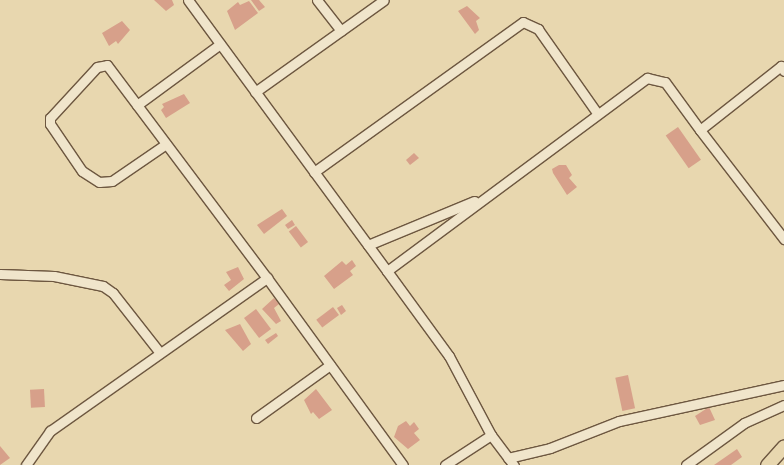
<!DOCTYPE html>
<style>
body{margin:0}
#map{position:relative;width:784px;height:465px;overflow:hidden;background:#e8d7af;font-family:"Old Standard TT",serif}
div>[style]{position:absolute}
.building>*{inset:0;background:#d7a08a;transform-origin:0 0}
.roads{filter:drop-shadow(1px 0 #6d5740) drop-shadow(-1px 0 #6d5740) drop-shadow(0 1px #6d5740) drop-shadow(0 -1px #6d5740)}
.minor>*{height:9px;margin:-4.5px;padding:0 4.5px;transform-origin:4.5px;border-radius:4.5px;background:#f0e5cb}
.highway>*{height:13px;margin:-6.5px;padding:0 6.5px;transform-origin:6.5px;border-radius:6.5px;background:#e8d7af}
span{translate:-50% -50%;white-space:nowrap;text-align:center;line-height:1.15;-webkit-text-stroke:3px #f0e5cb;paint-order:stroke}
</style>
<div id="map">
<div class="building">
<i style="clip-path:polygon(154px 0,172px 0,174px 5px,166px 11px)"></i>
<i style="clip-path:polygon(251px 0,259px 0,265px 7px,259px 11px)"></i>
<i style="clip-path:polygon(249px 1px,258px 13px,235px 30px,227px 11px,238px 2px,240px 5px)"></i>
<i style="clip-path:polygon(467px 6px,480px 18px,476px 21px,479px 30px,475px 34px,458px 11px)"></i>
<i style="clip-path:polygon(122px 21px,130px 30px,118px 44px,116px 41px,109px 46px,102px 33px)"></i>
<i style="clip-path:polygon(184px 94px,190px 103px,166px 118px,161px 110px,164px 107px,162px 104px)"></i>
<i style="left:678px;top:127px;width:40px;height:15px;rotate:55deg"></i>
<i style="clip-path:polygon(414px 153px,419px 158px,410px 165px,406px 160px)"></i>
<i style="clip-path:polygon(559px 165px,566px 165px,572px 175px,569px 178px,577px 187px,567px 195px,553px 173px,552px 169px)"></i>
<i style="clip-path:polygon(282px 209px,287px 216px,264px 234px,257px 225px)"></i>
<i style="clip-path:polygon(292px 220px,295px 225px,288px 229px,285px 225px)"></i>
<i style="left:296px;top:226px;width:20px;height:9px;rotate:53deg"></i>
<i style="clip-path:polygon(352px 260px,356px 266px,350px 271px,353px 275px,334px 289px,324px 276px,342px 261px,346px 265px)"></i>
<i style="clip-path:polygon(238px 267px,244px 279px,229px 291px,224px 285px,231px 280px,226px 272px)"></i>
<i style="clip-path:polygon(274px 298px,279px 304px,274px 308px,281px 321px,276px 324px,262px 309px)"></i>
<i style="clip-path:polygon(342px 305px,346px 311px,341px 315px,337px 308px)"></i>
<i style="left:333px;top:307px;width:10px;height:21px;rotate:53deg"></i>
<i style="left:256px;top:309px;width:25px;height:15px;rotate:53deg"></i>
<i style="clip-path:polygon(240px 324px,251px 344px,243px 351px,225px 330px)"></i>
<i style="clip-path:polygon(276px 333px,278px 336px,268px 344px,265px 340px)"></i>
<i style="left:628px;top:375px;width:34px;height:13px;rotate:78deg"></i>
<i style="left:44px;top:389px;width:18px;height:14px;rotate:87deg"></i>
<i style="clip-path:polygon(316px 389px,332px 410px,319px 419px,313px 412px,311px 414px,304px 400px)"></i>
<i style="clip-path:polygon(709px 407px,715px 420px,700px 425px,695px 416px)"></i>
<i style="clip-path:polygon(406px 421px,410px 426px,414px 422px,419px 429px,414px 433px,420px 440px,408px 449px,394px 437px,398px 426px)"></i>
<i style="clip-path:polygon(0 446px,10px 458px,0 465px)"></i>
<i style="clip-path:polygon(737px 449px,742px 457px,731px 465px,714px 465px)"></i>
</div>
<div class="roads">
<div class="minor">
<i style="left:188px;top:0;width:336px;rotate:53.7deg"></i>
<i style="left:387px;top:271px;width:324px;rotate:-36.6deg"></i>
<i style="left:647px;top:78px;width:18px;rotate:13deg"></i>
<i style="left:665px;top:82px;width:59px;rotate:53.9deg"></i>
<i style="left:317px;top:0;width:39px;rotate:52deg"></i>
<i style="left:784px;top:71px;width:6px;rotate:-121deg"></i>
<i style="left:781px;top:66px;width:103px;rotate:141.7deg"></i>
<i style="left:700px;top:130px;width:138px;rotate:52.4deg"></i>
<i style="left:255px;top:92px;width:158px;rotate:-35.5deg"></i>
<i style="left:137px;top:105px;width:103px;rotate:-36.3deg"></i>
<i style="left:166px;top:144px;width:65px;rotate:145.6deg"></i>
<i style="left:112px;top:181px;width:13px;rotate:176deg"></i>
<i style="left:99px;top:182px;width:20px;rotate:-147deg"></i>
<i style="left:82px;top:171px;width:57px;rotate:-124.2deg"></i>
<i style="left:50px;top:124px;width:6px;rotate:-90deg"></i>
<i style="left:50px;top:118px;width:69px;rotate:-47.3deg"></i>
<i style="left:97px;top:67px;width:10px;rotate:-11deg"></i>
<i style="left:107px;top:65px;width:266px;rotate:53.1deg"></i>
<i style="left:267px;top:278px;width:231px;rotate:54deg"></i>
<i style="left:314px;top:172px;width:257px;rotate:-35.7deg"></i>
<i style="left:523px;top:22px;width:17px;rotate:25deg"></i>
<i style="left:538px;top:29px;width:103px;rotate:54.9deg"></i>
<i style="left:368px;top:245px;width:115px;rotate:-22.5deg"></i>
<i style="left:387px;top:271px;width:105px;rotate:53.9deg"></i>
<i style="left:449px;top:356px;width:89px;rotate:62deg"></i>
<i style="left:491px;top:435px;width:38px;rotate:53deg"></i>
<i style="left:0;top:274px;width:54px;rotate:2.1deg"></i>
<i style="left:54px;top:276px;width:50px;rotate:11.5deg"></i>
<i style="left:103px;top:286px;width:12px;rotate:35deg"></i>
<i style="left:113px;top:293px;width:76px;rotate:51.9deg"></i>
<i style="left:256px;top:418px;width:91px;rotate:-35.6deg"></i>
<i style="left:508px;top:458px;width:43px;rotate:-13.4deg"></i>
<i style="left:550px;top:448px;width:74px;rotate:-21.4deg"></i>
<i style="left:619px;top:421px;width:169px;rotate:-12.3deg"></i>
<i style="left:26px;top:465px;width:42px;rotate:-54.8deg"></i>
<i style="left:50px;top:431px;width:266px;rotate:-35.2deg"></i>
<i style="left:445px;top:465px;width:55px;rotate:-33.1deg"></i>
<i style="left:686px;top:465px;width:72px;rotate:-35.9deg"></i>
<i style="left:744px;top:423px;width:44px;rotate:-24.2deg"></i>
</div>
<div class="highway">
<i style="left:767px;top:465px;width:25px;rotate:-48deg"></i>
</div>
</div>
</div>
